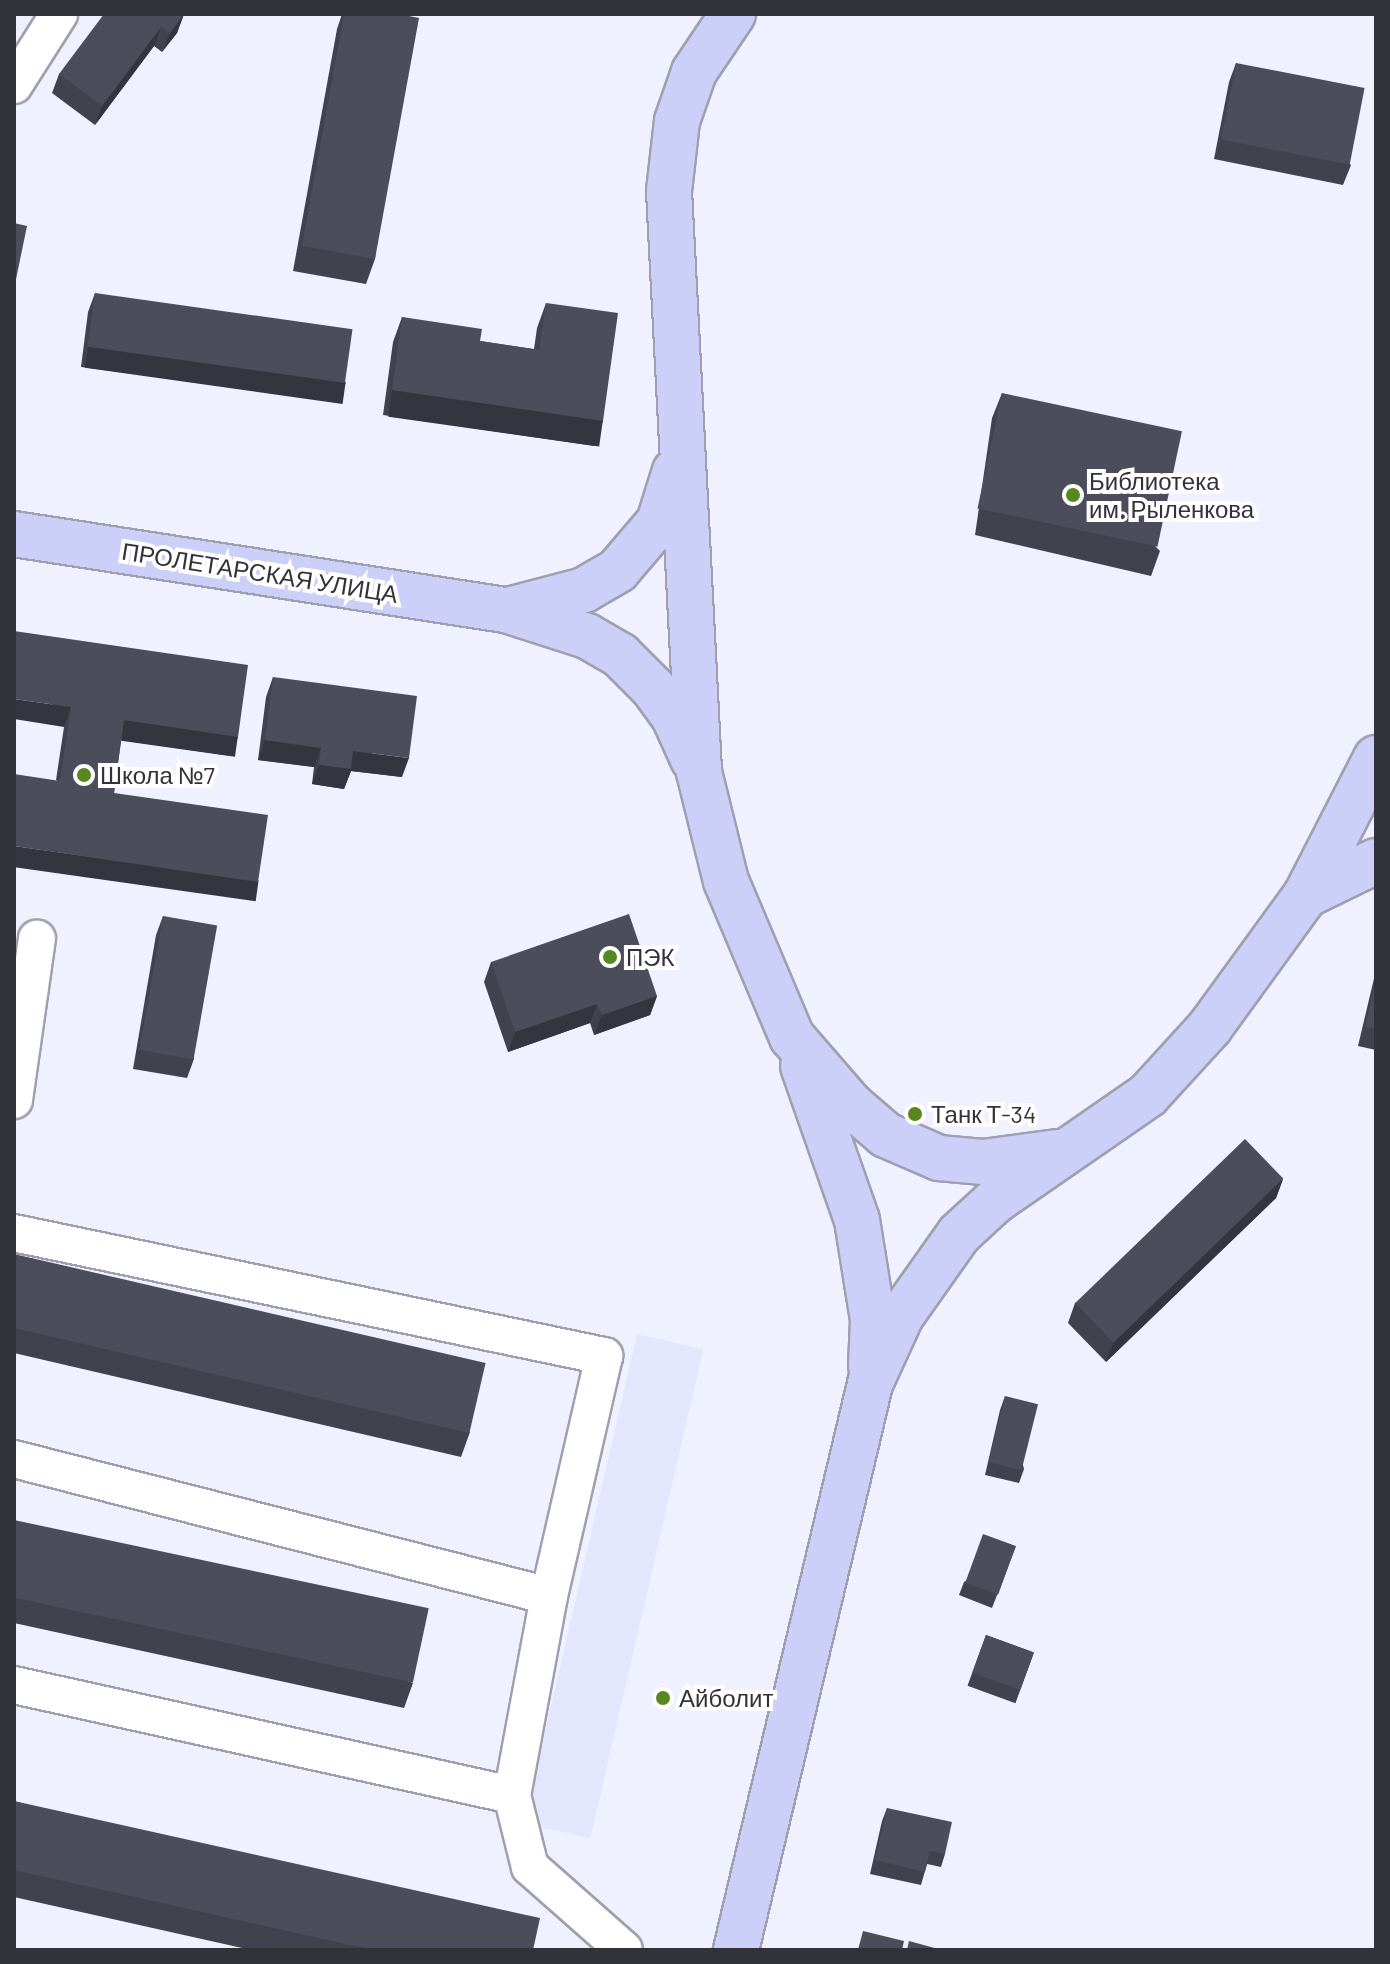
<!DOCTYPE html>
<meta charset="utf-8">
<style>
body{margin:0}
#map{position:relative;width:1390px;height:1964px;overflow:hidden;background:#f0f1fe;font-family:Barlow,sans-serif}
div>[style]{position:absolute}
.built>*{inset:0;background:#e4e6fe;transform-origin:0 0}
.roads{filter:drop-shadow(2px 0 #9ea0af) drop-shadow(-2px 0 #9ea0af) drop-shadow(0 2px #9ea0af) drop-shadow(0 -2px #9ea0af)}
.minor>*{height:36px;margin:-18px;padding:0 18px;transform-origin:18px;border-radius:18px;background:#fff}
.major>*{height:44px;margin:-22px;padding:0 22px;transform-origin:22px;border-radius:22px;background:#cccff8}
.wall>*{inset:0;background:#40424d;transform-origin:0 0}
.shaded-wall>*{inset:0;background:#34363f;transform-origin:0 0}
.building>*{inset:0;background:#4b4d5a;transform-origin:0 0}
.dots>*{width:22px;height:22px;translate:-50% -50%;box-sizing:border-box;border:4px solid #fff;border-radius:50%}
span{translate:-50% -50%;white-space:nowrap;text-align:center;line-height:1.15;-webkit-text-stroke:8px #fff;paint-order:stroke}
.poi-label{font-size:24px;color:#323239}
.left{translate:0 -50%;text-align:left}
.street-label{font-size:24px;color:#323239}
.frame{position:absolute;inset:0;border:16px solid #323239;pointer-events:none}
</style>
<div id="map">
<div class="built">
<i style="left:637px;top:1334px;width:68px;height:502px;rotate:13deg"></i>
</div>
<div class="roads">
<div class="minor">
<i style="left:14px;top:85px;width:84px;rotate:-57.6deg"></i>
<i style="left:14px;top:1100px;width:163px;rotate:-81.9deg"></i>
<i style="left:14px;top:1233px;width:603px;rotate:11.78deg"></i>
<i style="left:604px;top:1356px;width:246px;rotate:102.9deg"></i>
<i style="left:549px;top:1596px;width:202px;rotate:100.5deg"></i>
<i style="left:512px;top:1795px;width:74px;rotate:76deg"></i>
<i style="left:530px;top:1867px;width:125px;rotate:41.4deg"></i>
<i style="left:14px;top:1459px;width:552px;rotate:14.36deg"></i>
<i style="left:14px;top:1685px;width:510px;rotate:12.46deg"></i>
</div>
<div class="major">
<i style="left:733px;top:14px;width:70px;rotate:123.9deg"></i>
<i style="left:694px;top:72px;width:52px;rotate:109.1deg"></i>
<i style="left:677px;top:121px;width:70px;rotate:96.5deg"></i>
<i style="left:669px;top:191px;width:582px;rotate:87.04deg"></i>
<i style="left:699px;top:772px;width:112px;rotate:76.1deg"></i>
<i style="left:726px;top:881px;width:169px;rotate:67.1deg"></i>
<i style="left:792px;top:1037px;width:90px;rotate:49.1deg"></i>
<i style="left:851px;top:1105px;width:46px;rotate:40.6deg"></i>
<i style="left:886px;top:1135px;width:58px;rotate:23.5deg"></i>
<i style="left:939px;top:1158px;width:44px;rotate:5.2deg"></i>
<i style="left:983px;top:1162px;width:75px;rotate:-7.7deg"></i>
<i style="left:14px;top:534px;width:498px;rotate:8.8deg"></i>
<i style="left:506px;top:610px;width:85px;rotate:17.8deg"></i>
<i style="left:587px;top:636px;width:38px;rotate:30deg"></i>
<i style="left:620px;top:655px;width:47px;rotate:45deg"></i>
<i style="left:653px;top:688px;width:36px;rotate:54deg"></i>
<i style="left:674px;top:717px;width:46px;rotate:65.7deg"></i>
<i style="left:508px;top:610px;width:79px;rotate:-14.7deg"></i>
<i style="left:584px;top:590px;width:39px;rotate:-30deg"></i>
<i style="left:618px;top:570px;width:63px;rotate:-49.5deg"></i>
<i style="left:659px;top:522px;width:53px;rotate:-72.6deg"></i>
<i style="left:1306px;top:895px;width:78px;rotate:-25.9deg"></i>
<i style="left:803px;top:1066px;width:163px;rotate:70.7deg"></i>
<i style="left:857px;top:1220px;width:101px;rotate:80.9deg"></i>
<i style="left:873px;top:1320px;width:46px;rotate:92.5deg"></i>
<i style="left:736px;top:1950px;width:582px;rotate:-76.68deg"></i>
<i style="left:870px;top:1384px;width:75px;rotate:-65.5deg"></i>
<i style="left:901px;top:1316px;width:100px;rotate:-54.7deg"></i>
<i style="left:959px;top:1234px;width:49px;rotate:-42.5deg"></i>
<i style="left:995px;top:1201px;width:186px;rotate:-34.7deg"></i>
<i style="left:1148px;top:1095px;width:92px;rotate:-47.6deg"></i>
<i style="left:1210px;top:1027px;width:163px;rotate:-54deg"></i>
<i style="left:1306px;top:895px;width:154px;rotate:-62.9deg"></i>
</div>
</div>
<div class="wall">
<i style="clip-path:polygon(184px 14px,177px 33px,162px 52px,154px 46px,95px 125px,52px 93px,59px 74px)"></i>
<i style="clip-path:polygon(342px 14px,399px 14px,375px 259px,366px 284px,293px 271px,337px 29px)"></i>
<i style="clip-path:polygon(1236px 63px,1351px 165px,1343px 185px,1214px 159px,1229px 82px)"></i>
<i style="clip-path:polygon(95px 293px,346px 382px,339px 401px,81px 367px,88px 312px)"></i>
<i style="clip-path:polygon(546px 303px,603px 421px,594px 446px,383px 415px,393px 342px,402px 317px,480px 341px,534px 349px,537px 328px)"></i>
<i style="clip-path:polygon(1002px 393px,1160px 551px,1151px 576px,975px 535px,992px 418px)"></i>
<i style="clip-path:polygon(14px 631px,238px 737px,231px 756px,121px 740px,114px 793px,251px 901px,56px 780px,64px 727px)"></i>
<i style="clip-path:polygon(273px 677px,402px 777px,351px 771px,344px 789px,312px 784px,314px 767px,258px 760px,266px 697px)"></i>
<i style="clip-path:polygon(163px 916px,194px 1059px,187px 1078px,133px 1069px,156px 935px)"></i>
<i style="clip-path:polygon(491px 962px,657px 996px,650px 1015px,594px 1035px,590px 1023px,508px 1052px,484px 982px)"></i>
<i style="clip-path:polygon(1376px 970px,1376px 1050px,1358px 1046px)"></i>
<i style="clip-path:polygon(1283px 1179px,1276px 1198px,1106px 1362px,1068px 1323px,1075px 1303px)"></i>
<i style="clip-path:polygon(14px 1254px,470px 1432px,461px 1457px,14px 1353px)"></i>
<i style="clip-path:polygon(1005px 1396px,1024px 1469px,1019px 1483px,985px 1475px,1000px 1410px)"></i>
<i style="clip-path:polygon(14px 1520px,413px 1683px,404px 1708px,14px 1623px)"></i>
<i style="clip-path:polygon(1016px 1546px,992px 1608px,959px 1595px,964px 1582px)"></i>
<i style="left:986px;top:1635px;width:51px;height:54px;rotate:20deg"></i>
<i style="clip-path:polygon(14px 1801px,533px 1950px,251px 1950px,14px 1897px)"></i>
<i style="clip-path:polygon(887px 1808px,945px 1854px,941px 1867px,927px 1864px,921px 1885px,870px 1874px,882px 1821px)"></i>
</div>
<div class="shaded-wall">
<i style="clip-path:polygon(184px 14px,177px 33px,162px 52px,170px 33px)"></i>
<i style="clip-path:polygon(161px 27px,154px 46px,95px 125px,102px 106px)"></i>
<i style="left:88px;top:347px;width:260px;height:21px;rotate:8deg"></i>
<i style="left:392px;top:390px;width:213px;height:27px;rotate:8deg"></i>
<i style="clip-path:polygon(14px 699px,71px 707px,64px 727px,14px 719px)"></i>
<i style="left:124px;top:720px;width:115px;height:21px;rotate:8deg"></i>
<i style="clip-path:polygon(265px 740px,321px 748px,314px 767px,258px 760px)"></i>
<i style="clip-path:polygon(353px 751px,409px 758px,402px 777px,351px 771px,344px 789px,312px 784px,319px 765px)"></i>
<i style="left:14px;top:846px;width:247px;height:21px;rotate:8deg"></i>
<i style="clip-path:polygon(657px 996px,650px 1015px,594px 1035px,602px 1015px)"></i>
<i style="clip-path:polygon(597px 1004px,590px 1023px,508px 1052px,515px 1032px)"></i>
<i style="clip-path:polygon(1283px 1179px,1276px 1198px,1106px 1362px,1113px 1343px)"></i>
</div>
<div class="building">
<i style="clip-path:polygon(104px 14px,184px 14px,170px 33px,161px 27px,102px 106px,59px 74px)"></i>
<i style="clip-path:polygon(344px 14px,399px 14px,419px 18px,375px 259px,302px 246px)"></i>
<i style="left:1236px;top:63px;width:131px;height:78px;rotate:11deg"></i>
<i style="clip-path:polygon(14px 223px,27px 226px,14px 289px)"></i>
<i style="left:95px;top:293px;width:260px;height:54px;rotate:8deg"></i>
<i style="clip-path:polygon(546px 303px,618px 313px,603px 421px,392px 390px,402px 317px,482px 329px,480px 341px,539px 350px)"></i>
<i style="left:1002px;top:393px;width:184px;height:118px;rotate:12deg"></i>
<i style="clip-path:polygon(14px 631px,248px 665px,238px 737px,124px 720px,114px 793px,268px 815px,258px 882px,14px 846px,14px 774px,60px 781px,71px 707px,14px 699px)"></i>
<i style="clip-path:polygon(273px 677px,417px 696px,409px 758px,353px 751px,351px 769px,319px 765px,321px 748px,265px 740px)"></i>
<i style="clip-path:polygon(629px 914px,657px 996px,602px 1015px,597px 1004px,515px 1032px,491px 962px)"></i>
<i style="left:163px;top:916px;width:55px;height:136px;rotate:10deg"></i>
<i style="clip-path:polygon(1376px 981px,1376px 1029px,1365px 1027px)"></i>
<i style="left:1245px;top:1139px;width:55px;height:236px;rotate:46deg"></i>
<i style="left:14px;top:1254px;width:484px;height:72px;rotate:13deg"></i>
<i style="left:1005px;top:1396px;width:34px;height:68px;rotate:14deg"></i>
<i style="left:14px;top:1520px;width:424px;height:76px;rotate:12deg"></i>
<i style="left:983px;top:1534px;width:35px;height:52px;rotate:20deg"></i>
<i style="left:986px;top:1635px;width:51px;height:40px;rotate:20deg"></i>
<i style="clip-path:polygon(14px 1801px,540px 1918px,533px 1950px,373px 1950px,14px 1870px)"></i>
<i style="clip-path:polygon(887px 1808px,952px 1822px,945px 1854px,930px 1851px,925px 1872px,875px 1860px)"></i>
<i style="clip-path:polygon(863px 1931px,904px 1941px,902px 1950px,858px 1950px)"></i>
<i style="clip-path:polygon(909px 1941px,942px 1950px,907px 1950px)"></i>
</div>
<div class="dots">
<i style="left:1073px;top:495px;background:#57881d"></i>
<i style="left:84px;top:775px;background:#57881d"></i>
<i style="left:610px;top:957px;background:#57881d"></i>
<i style="left:915px;top:1114px;background:#57881d"></i>
<i style="left:663px;top:1698px;background:#57881d"></i>
</div>
<div class="poi-label">
<span class="left" style="left:1089px;top:495px">Библиотека<br>им. Рыленкова</span>
<span class="left" style="left:100px;top:775px">Школа №7</span>
<span class="left" style="left:626px;top:957px">ПЭК</span>
<span class="left" style="left:931px;top:1114px">Танк Т-34</span>
<span class="left" style="left:679px;top:1698px">Айболит</span>
</div>
<div class="street-label">
<span style="left:260px;top:572px;rotate:9deg">ПРОЛЕТАРСКАЯ УЛИЦА</span>
</div>
<div class="frame"></div>
</div>
